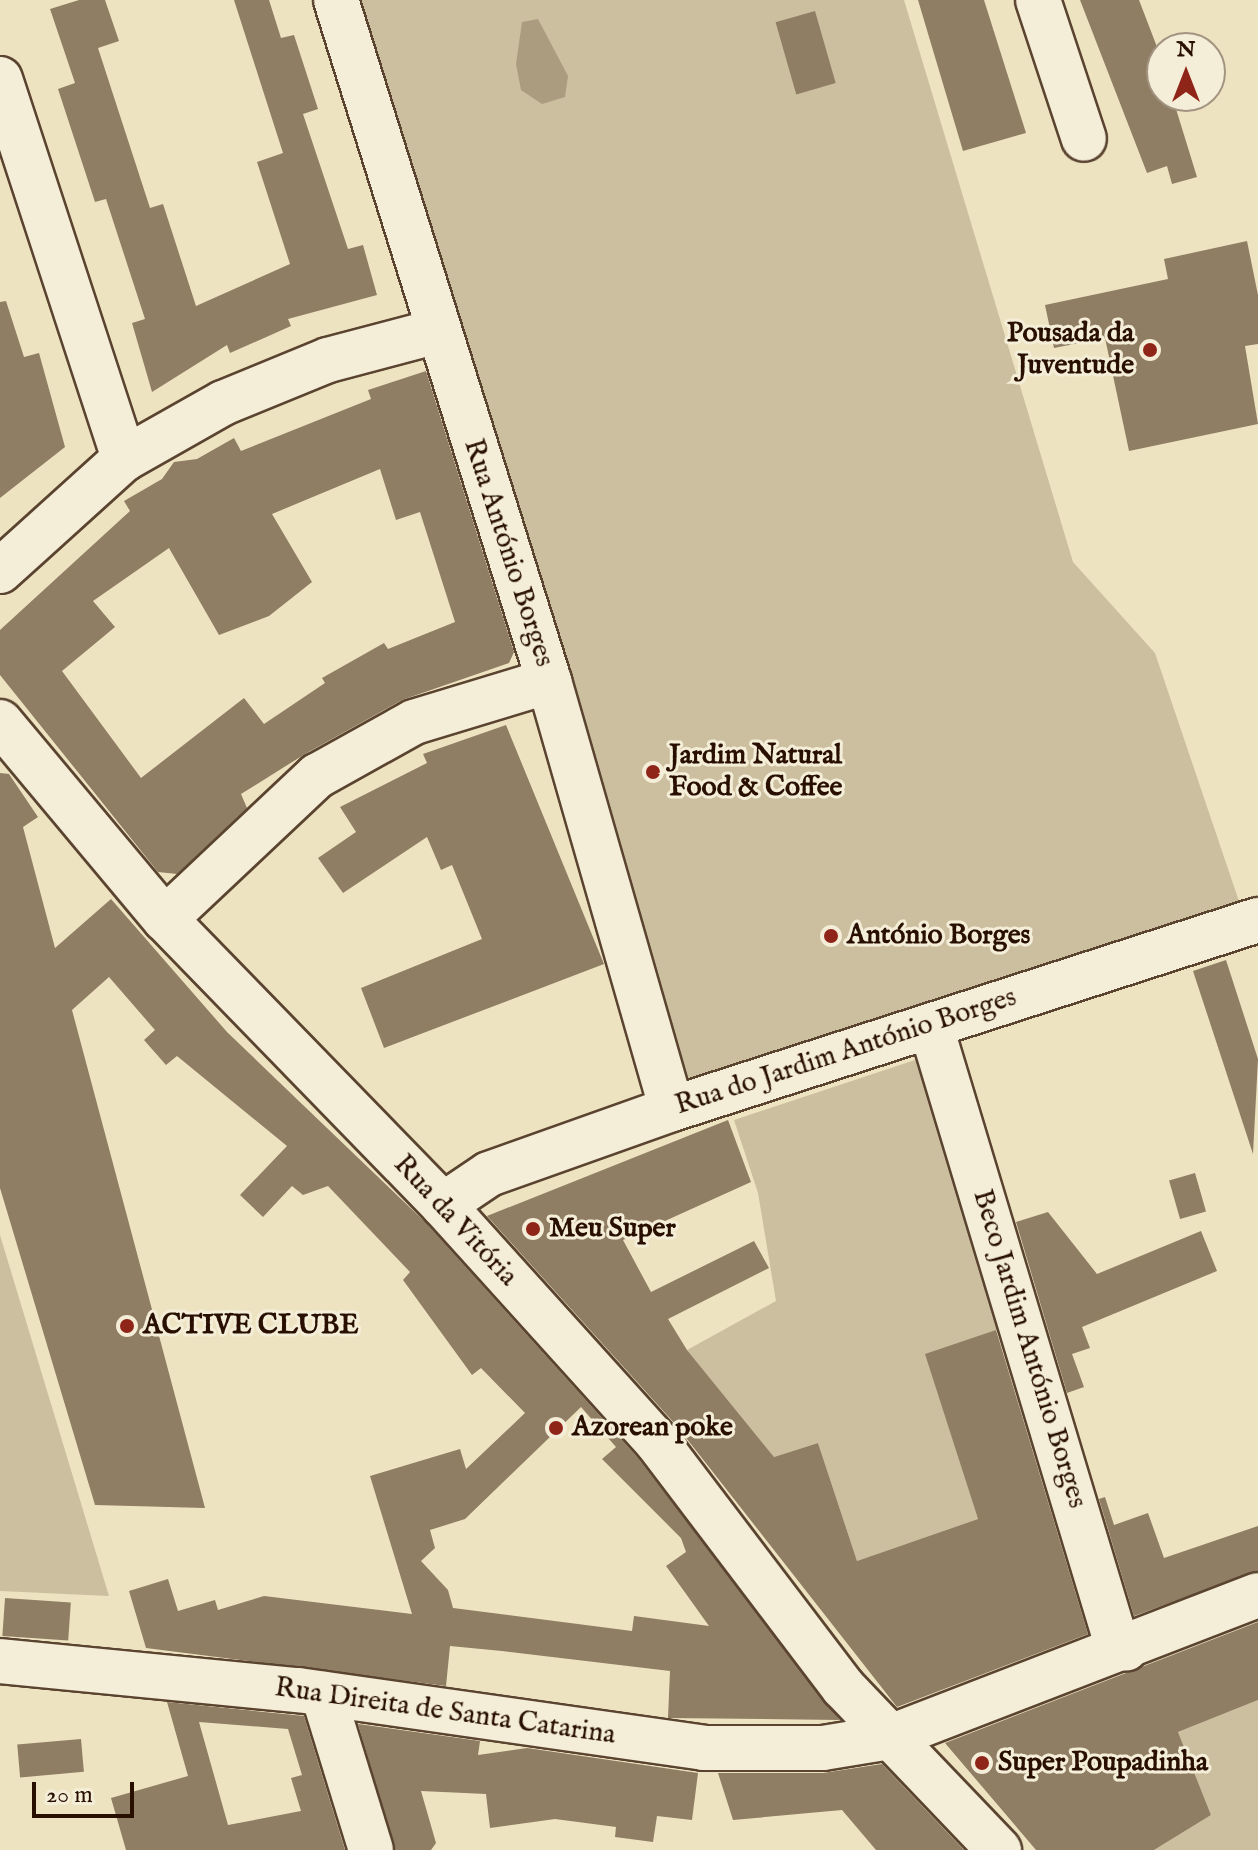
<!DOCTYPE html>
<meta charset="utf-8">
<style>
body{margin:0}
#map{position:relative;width:1258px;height:1850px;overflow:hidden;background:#eee3c1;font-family:"IM FELL English",serif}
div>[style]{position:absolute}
.green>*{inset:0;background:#ccbfa0}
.water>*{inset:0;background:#ab9b7f}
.building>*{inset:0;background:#8f7d64;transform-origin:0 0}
.roads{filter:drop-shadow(2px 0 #5a4430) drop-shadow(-2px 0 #5a4430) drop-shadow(0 2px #5a4430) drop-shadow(0 -2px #5a4430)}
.minor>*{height:44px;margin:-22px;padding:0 22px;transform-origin:22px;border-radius:22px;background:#f4edd7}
.dots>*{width:22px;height:22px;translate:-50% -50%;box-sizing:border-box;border:4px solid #f4edd7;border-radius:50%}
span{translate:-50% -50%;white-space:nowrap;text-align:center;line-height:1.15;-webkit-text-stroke:6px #f4edd7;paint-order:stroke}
.poi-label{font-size:28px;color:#280f00;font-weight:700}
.right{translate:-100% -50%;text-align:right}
.left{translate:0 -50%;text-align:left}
.street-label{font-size:28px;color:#280f00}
.north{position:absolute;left:1146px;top:32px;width:80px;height:80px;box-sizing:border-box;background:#f4edd7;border:2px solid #a29481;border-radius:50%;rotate:0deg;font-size:22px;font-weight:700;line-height:32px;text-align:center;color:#280f00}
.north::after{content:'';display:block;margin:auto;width:28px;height:36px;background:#8f2418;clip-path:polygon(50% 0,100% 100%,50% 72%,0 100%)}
.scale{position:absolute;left:32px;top:1782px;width:102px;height:36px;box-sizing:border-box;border:4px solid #280f00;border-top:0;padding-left:10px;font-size:24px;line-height:28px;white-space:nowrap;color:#280f00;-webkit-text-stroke:6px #f4edd7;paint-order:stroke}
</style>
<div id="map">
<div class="green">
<i style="clip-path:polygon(359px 0,904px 0,1073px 562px,1155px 653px,1244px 916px,682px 1092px)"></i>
<i style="clip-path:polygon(921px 1058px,1000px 1329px,926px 1355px,978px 1519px,857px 1561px,818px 1443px,774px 1457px,687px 1350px,776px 1301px,758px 1193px,734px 1120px)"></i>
<i style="clip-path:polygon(0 1235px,109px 1596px,0 1591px)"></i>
<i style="clip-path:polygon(1258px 1700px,1258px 1850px,1154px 1850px,1211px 1815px,1178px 1732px)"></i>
</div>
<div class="water">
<i style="clip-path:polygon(538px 19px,568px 76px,565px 97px,542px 104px,521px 90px,516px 64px,522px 22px)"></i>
</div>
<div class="building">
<i style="clip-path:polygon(79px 0,105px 0,119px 41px,98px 48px,150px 208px,163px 204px,196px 306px,290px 264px,257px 162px,283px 153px,234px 0,269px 0,281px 38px,294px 35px,318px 109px,303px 114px,348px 249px,363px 245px,377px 295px,288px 319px,291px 326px,230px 353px,227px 345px,152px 392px,132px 323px,145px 319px,106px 199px,95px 202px,58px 89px,75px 83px,50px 9px)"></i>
<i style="clip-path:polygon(918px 0,984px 0,1026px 133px,963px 151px)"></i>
<i style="clip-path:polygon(1080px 0,1139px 0,1162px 60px,1162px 96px,1172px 96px,1197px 177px,1172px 184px,1167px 166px,1147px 173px)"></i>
<i style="left:815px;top:11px;width:75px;height:41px;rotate:74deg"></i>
<i style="clip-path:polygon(1247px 241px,1258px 295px,1258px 344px,1245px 346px,1258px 424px,1129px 451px,1105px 338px,1054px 348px,1045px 305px,1168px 279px,1164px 259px)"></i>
<i style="clip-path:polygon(6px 301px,24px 357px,39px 353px,65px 447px,0 498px,0 302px)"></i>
<i style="clip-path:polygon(evenodd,426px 371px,514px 652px,509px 663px,402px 700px,305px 754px,241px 794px,247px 808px,177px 874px,158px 872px,0 675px,0 630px,130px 511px,124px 501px,162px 479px,174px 462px,197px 459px,234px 438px,241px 451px,371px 399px,368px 390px,426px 371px,380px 469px,396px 520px,420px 512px,455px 622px,388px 649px,384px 643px,322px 678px,325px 683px,264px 724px,244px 698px,141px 778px,62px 671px,115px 627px,93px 601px,169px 548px,219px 635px,269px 616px,312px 582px,272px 514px,380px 469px)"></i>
<i style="clip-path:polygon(506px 725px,604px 964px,384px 1048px,361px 988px,482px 939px,452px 865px,441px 870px,427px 837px,343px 893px,318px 858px,356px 832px,340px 807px,427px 763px,423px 754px)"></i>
<i style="clip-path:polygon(evenodd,0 773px,9px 774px,38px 817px,23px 827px,55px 948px,111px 899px,227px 1032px,425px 1222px,638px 1458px,840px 1720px,668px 1718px,670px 1671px,502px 1651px,450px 1646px,446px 1686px,146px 1648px,129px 1591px,168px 1579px,178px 1611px,215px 1600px,218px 1610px,264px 1596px,412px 1614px,370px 1476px,460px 1449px,466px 1469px,525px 1413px,481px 1368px,472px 1375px,403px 1280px,410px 1272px,328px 1186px,303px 1195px,292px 1186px,263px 1217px,240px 1195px,287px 1146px,177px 1056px,166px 1065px,144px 1040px,155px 1030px,109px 977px,72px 1010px,205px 1508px,95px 1505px,0 1188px,0 773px,581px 1407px,616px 1447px,602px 1459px,681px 1538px,686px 1552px,666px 1566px,709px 1626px,634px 1616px,632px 1631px,453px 1608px,448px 1590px,421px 1561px,435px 1548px,430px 1530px,465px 1519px,581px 1407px)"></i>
<i style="clip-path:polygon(1226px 960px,1258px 1059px,1253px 1154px,1193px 971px)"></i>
<i style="clip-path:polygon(728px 1120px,751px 1182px,623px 1240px,651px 1292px,754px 1241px,769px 1268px,668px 1319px,687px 1350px,774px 1457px,818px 1443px,857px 1561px,978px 1519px,925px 1354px,996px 1330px,1088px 1634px,897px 1707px,676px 1425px,487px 1216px)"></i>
<i style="left:1195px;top:1173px;width:40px;height:27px;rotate:74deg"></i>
<i style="clip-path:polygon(1048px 1212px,1097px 1274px,1201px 1231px,1217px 1271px,1082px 1327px,1090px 1348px,1072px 1354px,1084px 1387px,1067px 1393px,1016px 1222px)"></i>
<i style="clip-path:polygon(1105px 1497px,1114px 1525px,1148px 1513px,1164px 1558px,1258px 1526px,1258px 1571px,1134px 1616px,1099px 1499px)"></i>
<i style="left:5px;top:1598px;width:66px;height:38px;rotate:4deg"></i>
<i style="clip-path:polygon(1258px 1622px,1258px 1700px,1178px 1732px,1211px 1815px,1154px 1850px,1036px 1850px,945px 1743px)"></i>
<i style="clip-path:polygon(evenodd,167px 1702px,304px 1716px,345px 1850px,126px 1850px,111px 1798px,188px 1776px,167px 1702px,199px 1722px,288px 1729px,302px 1775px,291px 1778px,301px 1811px,228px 1825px,199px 1722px)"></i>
<i style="clip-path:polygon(358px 1724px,480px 1741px,478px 1755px,527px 1748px,698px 1773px,692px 1820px,657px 1816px,653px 1842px,615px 1837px,616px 1827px,555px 1819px,490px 1828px,486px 1794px,421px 1791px,436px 1843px,431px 1850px,395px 1850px)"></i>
<i style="left:81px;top:1739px;width:33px;height:64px;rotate:85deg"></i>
<i style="clip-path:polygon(882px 1764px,964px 1850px,876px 1850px,842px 1810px,733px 1820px,718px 1773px,823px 1773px)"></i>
</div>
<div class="roads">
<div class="minor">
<i style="left:336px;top:0;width:714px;rotate:72.63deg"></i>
<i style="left:549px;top:681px;width:445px;rotate:74deg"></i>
<i style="left:1038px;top:0;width:146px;rotate:71.7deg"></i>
<i style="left:0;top:79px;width:400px;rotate:71.9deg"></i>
<i style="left:0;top:571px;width:167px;rotate:-42.1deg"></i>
<i style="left:124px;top:459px;width:114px;rotate:-29.5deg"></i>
<i style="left:223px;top:403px;width:113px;rotate:-22.3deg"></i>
<i style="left:328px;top:360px;width:114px;rotate:-14.8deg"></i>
<i style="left:0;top:722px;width:257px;rotate:50.1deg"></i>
<i style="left:165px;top:919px;width:399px;rotate:45.8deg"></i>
<i style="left:443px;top:1205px;width:319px;rotate:47.9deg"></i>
<i style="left:657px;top:1442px;width:308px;rotate:52.8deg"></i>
<i style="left:843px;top:1687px;width:226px;rotate:46.3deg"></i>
<i style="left:165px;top:919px;width:209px;rotate:-43.3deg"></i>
<i style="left:317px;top:776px;width:111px;rotate:-29.1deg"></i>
<i style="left:414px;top:722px;width:141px;rotate:-16.9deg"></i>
<i style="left:937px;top:1047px;width:614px;rotate:73.25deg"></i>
<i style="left:1114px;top:1635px;width:18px;rotate:49deg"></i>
<i style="left:443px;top:1205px;width:55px;rotate:-34deg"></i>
<i style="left:489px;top:1174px;width:194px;rotate:-19.6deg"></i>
<i style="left:672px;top:1109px;width:616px;rotate:-17.88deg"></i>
<i style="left:0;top:1661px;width:299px;rotate:5.6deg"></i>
<i style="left:298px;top:1690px;width:409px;rotate:8.1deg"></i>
<i style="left:703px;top:1748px;width:120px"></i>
<i style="left:823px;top:1748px;width:68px;rotate:-9.3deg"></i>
<i style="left:890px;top:1737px;width:394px;rotate:-21.1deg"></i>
<i style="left:323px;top:1694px;width:163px;rotate:72.9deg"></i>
</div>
</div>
<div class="dots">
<i style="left:1150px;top:350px;background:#8f2418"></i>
<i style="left:653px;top:772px;background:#8f2418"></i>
<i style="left:831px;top:936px;background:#8f2418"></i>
<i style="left:533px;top:1229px;background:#8f2418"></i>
<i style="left:127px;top:1326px;background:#8f2418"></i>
<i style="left:556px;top:1428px;background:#8f2418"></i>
<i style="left:982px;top:1763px;background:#8f2418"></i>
</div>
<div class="poi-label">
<span class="right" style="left:1134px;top:350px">Pousada da<br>Juventude</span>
<span class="left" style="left:669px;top:772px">Jardim Natural<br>Food &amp; Coffee</span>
<span class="left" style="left:847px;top:936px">António Borges</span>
<span class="left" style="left:549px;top:1229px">Meu Super</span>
<span class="left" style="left:143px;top:1326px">ACTIVE CLUBE</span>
<span class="left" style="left:572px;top:1428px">Azorean poke</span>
<span class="left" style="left:998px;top:1763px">Super Poupadinha</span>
</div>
<div class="street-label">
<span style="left:508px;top:553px;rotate:72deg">Rua António Borges</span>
<span style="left:846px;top:1052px;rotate:-18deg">Rua do Jardim António Borges</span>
<span style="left:455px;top:1221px;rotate:47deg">Rua da Vitória</span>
<span style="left:1029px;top:1349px;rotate:73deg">Beco Jardim António Borges</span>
<span style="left:445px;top:1712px;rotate:8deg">Rua Direita de Santa Catarina</span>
</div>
<div class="north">N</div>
<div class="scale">20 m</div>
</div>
